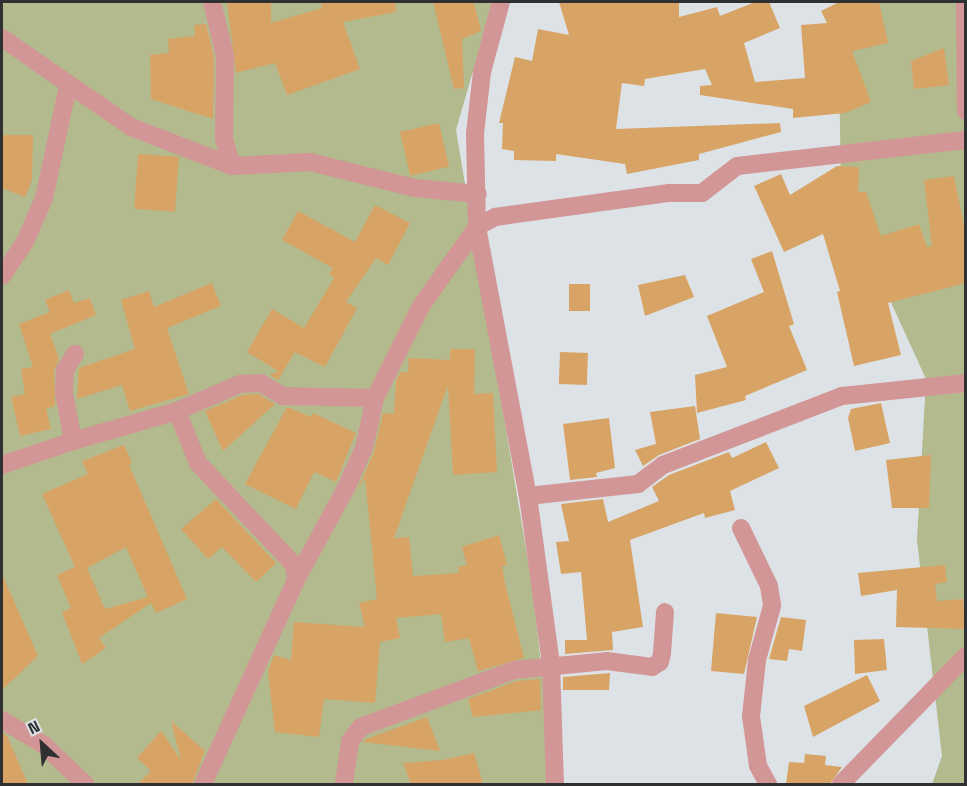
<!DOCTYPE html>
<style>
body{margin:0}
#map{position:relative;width:967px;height:786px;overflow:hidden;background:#dde2e7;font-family:"Space Grotesk",sans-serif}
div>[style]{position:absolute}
.green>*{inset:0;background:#b3ba8d}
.building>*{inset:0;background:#d8a466;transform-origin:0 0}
.street>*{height:18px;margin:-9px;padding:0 9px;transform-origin:9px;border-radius:9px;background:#d29696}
span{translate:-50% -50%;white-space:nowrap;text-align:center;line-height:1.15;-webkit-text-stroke:4.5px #dde2e7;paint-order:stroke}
.frame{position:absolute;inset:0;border:3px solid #2e3032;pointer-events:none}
.north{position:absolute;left:12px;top:714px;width:60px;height:60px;-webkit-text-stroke:4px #dde2e7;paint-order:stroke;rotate:334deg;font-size:16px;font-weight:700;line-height:24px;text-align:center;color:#2e3032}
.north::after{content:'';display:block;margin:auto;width:21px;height:27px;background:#2e3032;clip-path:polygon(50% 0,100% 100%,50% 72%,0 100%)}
</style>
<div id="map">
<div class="green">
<i style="clip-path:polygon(2px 2px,493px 2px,456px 130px,532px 585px,546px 708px,549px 784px,2px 784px)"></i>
<i style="clip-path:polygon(838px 2px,965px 2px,965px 784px,932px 784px,942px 756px,917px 540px,926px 379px,841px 193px)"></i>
</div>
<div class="building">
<i style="clip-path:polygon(227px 2px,271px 2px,271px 23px,322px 8px,321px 2px,395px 2px,396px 12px,343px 22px,360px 69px,287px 95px,275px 63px,236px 73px)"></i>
<i style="clip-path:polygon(433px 2px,474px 2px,481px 31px,462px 39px,464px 88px,454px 89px)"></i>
<i style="clip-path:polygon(559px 2px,679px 2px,679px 17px,717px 7px,720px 16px,755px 2px,769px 2px,780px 28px,744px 43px,755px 82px,805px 78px,801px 25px,827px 23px,821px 11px,839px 2px,879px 2px,888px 43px,852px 51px,871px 102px,845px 113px,793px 118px,793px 109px,700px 95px,700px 86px,712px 85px,705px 69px,645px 79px,644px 86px,622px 83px,616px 129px,780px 123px,781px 132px,699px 154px,699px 160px,627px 174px,625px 164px,556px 154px,556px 161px,514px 160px,514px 151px,502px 149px,503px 123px,499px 123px,515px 57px,532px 61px,538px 29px,569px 35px)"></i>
<i style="clip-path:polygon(206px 24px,214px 57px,213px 119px,151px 99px,150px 55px,169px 53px,168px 39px,195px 36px,194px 25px)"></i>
<i style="clip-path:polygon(944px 48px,949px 85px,914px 89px,911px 61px)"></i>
<i style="left:439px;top:123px;width:45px;height:40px;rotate:77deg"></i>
<i style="clip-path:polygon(2px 135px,33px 135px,32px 180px,25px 197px,2px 188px)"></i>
<i style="left:138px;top:154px;width:41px;height:55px;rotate:4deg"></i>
<i style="clip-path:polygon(837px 166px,859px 167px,858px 192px,866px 192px,881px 236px,919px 224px,927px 247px,932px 246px,924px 180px,954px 176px,966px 236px,966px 283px,888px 303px,901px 355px,854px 366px,837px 292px,840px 291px,823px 234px,784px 252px,754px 186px,781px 174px,790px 195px)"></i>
<i style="clip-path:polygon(375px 205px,410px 223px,388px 265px,376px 258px,346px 302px,357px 308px,325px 367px,295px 352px,278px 380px,270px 375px,278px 371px,247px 352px,272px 309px,304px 328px,334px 278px,329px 274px,333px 268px,282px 240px,298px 211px,355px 242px)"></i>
<i style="clip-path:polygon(772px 251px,794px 324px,789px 326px,807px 370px,745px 396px,746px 400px,697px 413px,695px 375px,727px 367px,707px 316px,764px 292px,751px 259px)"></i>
<i style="clip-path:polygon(685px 275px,694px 297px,645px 316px,638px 285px)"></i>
<i style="clip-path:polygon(212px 283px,221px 306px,167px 328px,189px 394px,130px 411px,122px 385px,77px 399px,79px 368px,135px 349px,121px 300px,149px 291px,154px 307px)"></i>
<i style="left:569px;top:284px;width:21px;height:27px"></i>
<i style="clip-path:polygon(69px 290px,74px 303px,90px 298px,96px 315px,50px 334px,59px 359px,54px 370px,55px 406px,46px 409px,51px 429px,20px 436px,11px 397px,25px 394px,21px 369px,33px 367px,19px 324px,50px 312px,45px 300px)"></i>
<i style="clip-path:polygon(450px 349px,475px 349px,474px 394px,493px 393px,497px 472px,453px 475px,448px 385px,394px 538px,409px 537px,413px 576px,459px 573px,458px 567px,467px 565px,462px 547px,499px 535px,507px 565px,502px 566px,505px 583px,524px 658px,478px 671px,469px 638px,445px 642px,441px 614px,396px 618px,400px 638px,380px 642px,375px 703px,324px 699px,319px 737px,275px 732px,268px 672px,274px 655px,291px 660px,294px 622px,365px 627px,359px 603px,377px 599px,365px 478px,357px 491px,374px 452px,383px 413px,394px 414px,396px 380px,401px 372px,408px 372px,409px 358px,450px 360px)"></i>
<i style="left:560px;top:352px;width:28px;height:32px;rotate:2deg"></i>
<i style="clip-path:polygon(258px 394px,275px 404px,223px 451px,205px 411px,243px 395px)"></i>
<i style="clip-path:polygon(881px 403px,890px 443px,855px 451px,848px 418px,851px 409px)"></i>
<i style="clip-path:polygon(695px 406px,700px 439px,659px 455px,643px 466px,635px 450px,656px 444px,650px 412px)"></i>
<i style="clip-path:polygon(287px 407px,311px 417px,313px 413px,356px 433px,336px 482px,314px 472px,296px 509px,245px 484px)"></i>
<i style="clip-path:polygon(609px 418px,615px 468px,596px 473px,597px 477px,570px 480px,563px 424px)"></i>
<i style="clip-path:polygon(766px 442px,779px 468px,730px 491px,735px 510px,705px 518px,704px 513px,630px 540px,643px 627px,612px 632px,613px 650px,565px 654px,565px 640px,587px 640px,581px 572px,561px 574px,556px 542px,569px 541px,561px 504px,603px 499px,608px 522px,659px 501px,652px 487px,669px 475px,729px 452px,732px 458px)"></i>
<i style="clip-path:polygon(evenodd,124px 445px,132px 463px,129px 465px,187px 599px,156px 613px,151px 603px,99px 638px,106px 648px,82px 664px,62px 612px,71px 608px,57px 575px,75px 567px,42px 494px,88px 474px,82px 461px,124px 445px,126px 547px,148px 597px,105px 609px,87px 568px,126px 547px)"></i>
<i style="clip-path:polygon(931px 455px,929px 508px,892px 508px,886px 460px)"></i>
<i style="clip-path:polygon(216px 499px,276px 563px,256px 582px,222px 547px,208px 559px,181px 529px)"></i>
<i style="clip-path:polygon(945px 565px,947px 582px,935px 584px,937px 601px,963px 599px,965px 629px,896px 627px,897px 590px,861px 596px,858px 573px)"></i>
<i style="clip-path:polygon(2px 574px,38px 656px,2px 690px)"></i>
<i style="clip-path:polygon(716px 613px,757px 617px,744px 674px,711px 671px)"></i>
<i style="clip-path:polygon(781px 617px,806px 620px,802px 651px,789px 649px,787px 661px,769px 659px)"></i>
<i style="clip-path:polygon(884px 639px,887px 670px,855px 674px,854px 640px)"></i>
<i style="clip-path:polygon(610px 673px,609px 690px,563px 690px,563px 677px)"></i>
<i style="clip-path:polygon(867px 675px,880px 701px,813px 737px,804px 706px)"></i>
<i style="clip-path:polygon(540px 679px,541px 710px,473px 717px,468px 699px,517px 681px)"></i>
<i style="clip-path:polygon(427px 717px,440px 751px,363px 742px,366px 739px)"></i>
<i style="clip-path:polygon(171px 721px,205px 751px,192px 784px,138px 784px,151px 771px,137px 758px,161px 731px,181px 760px)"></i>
<i style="clip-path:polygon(2px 733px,7px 736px,28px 784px,2px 784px)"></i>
<i style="clip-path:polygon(474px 753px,483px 784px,411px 784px,403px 763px,443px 760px)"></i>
<i style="clip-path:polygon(805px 754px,826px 756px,825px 765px,842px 767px,830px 784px,786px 784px,789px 762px,804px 763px)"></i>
</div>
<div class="street">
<i style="left:212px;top:2px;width:56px;rotate:76.5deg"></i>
<i style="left:225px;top:56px;width:83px;rotate:90.7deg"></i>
<i style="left:224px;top:139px;width:28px;rotate:73deg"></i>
<i style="left:501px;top:2px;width:73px;rotate:105.2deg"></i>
<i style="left:482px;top:72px;width:61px;rotate:96.5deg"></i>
<i style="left:475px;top:133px;width:94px;rotate:88.8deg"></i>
<i style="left:477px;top:227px;width:274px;rotate:79.3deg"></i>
<i style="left:528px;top:496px;width:170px;rotate:82.2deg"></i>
<i style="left:551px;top:664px;width:120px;rotate:88.1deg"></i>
<i style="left:965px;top:2px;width:109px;rotate:89.5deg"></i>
<i style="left:2px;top:38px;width:157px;rotate:34.6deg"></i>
<i style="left:131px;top:127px;width:108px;rotate:21.1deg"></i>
<i style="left:232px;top:166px;width:78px;rotate:-2.9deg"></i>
<i style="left:310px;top:162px;width:108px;rotate:13.9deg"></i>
<i style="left:415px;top:188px;width:63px;rotate:5.4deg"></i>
<i style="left:2px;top:276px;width:41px;rotate:-55.9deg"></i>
<i style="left:25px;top:242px;width:48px;rotate:-66.6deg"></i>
<i style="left:44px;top:198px;width:115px;rotate:-77.9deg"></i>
<i style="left:177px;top:411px;width:56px;rotate:68deg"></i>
<i style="left:198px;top:463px;width:140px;rotate:46.7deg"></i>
<i style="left:294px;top:565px;width:15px;rotate:82deg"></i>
<i style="left:73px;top:441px;width:108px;rotate:-16.1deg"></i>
<i style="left:177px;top:411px;width:69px;rotate:-23.2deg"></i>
<i style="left:240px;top:384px;width:21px;rotate:-3deg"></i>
<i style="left:261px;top:383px;width:26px;rotate:31deg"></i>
<i style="left:283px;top:396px;width:92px;rotate:1.2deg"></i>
<i style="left:2px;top:465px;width:75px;rotate:-18.7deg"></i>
<i style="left:73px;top:441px;width:49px;rotate:-100.6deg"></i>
<i style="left:64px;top:393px;width:23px;rotate:-88deg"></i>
<i style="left:65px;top:370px;width:19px;rotate:-58deg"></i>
<i style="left:528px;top:496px;width:111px;rotate:-6.2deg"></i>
<i style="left:638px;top:484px;width:31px;rotate:-37deg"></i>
<i style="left:663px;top:465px;width:192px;rotate:-21.1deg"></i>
<i style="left:842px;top:396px;width:125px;rotate:-6deg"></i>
<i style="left:741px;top:528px;width:64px;rotate:64.2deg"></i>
<i style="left:769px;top:586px;width:20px;rotate:81deg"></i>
<i style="left:772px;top:606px;width:56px;rotate:105.5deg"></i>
<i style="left:757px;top:660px;width:56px;rotate:96.1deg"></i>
<i style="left:751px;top:716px;width:50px;rotate:82deg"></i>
<i style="left:758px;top:766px;width:21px;rotate:61deg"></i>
<i style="left:2px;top:720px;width:49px;rotate:30.8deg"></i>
<i style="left:44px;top:745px;width:57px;rotate:43.6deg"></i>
<i style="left:203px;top:784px;width:224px;rotate:-65.5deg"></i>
<i style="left:296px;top:580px;width:105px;rotate:-61.5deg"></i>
<i style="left:346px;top:488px;width:44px;rotate:-65.8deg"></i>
<i style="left:364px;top:448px;width:51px;rotate:-77.6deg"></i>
<i style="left:375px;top:398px;width:103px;rotate:-63.4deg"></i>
<i style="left:421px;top:306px;width:97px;rotate:-54.7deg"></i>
<i style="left:477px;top:227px;width:21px;rotate:-29deg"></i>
<i style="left:495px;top:217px;width:176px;rotate:-7.9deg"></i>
<i style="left:669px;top:193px;width:33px"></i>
<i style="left:702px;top:193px;width:44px;rotate:-37.6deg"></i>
<i style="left:737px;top:166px;width:230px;rotate:-6.5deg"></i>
<i style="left:344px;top:784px;width:43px;rotate:-82.1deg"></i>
<i style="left:350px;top:741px;width:18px;rotate:-52deg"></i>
<i style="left:361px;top:727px;width:163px;rotate:-20.4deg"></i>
<i style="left:514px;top:670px;width:93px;rotate:-5.5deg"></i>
<i style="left:607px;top:661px;width:45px;rotate:7.6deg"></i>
<i style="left:652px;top:667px;width:9px;rotate:-32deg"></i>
<i style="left:660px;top:662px;width:9px;rotate:-77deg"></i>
<i style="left:662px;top:653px;width:41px;rotate:-85.8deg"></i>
<i style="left:841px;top:784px;width:179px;rotate:-45.7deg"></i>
</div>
<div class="frame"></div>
<div class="north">N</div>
</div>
